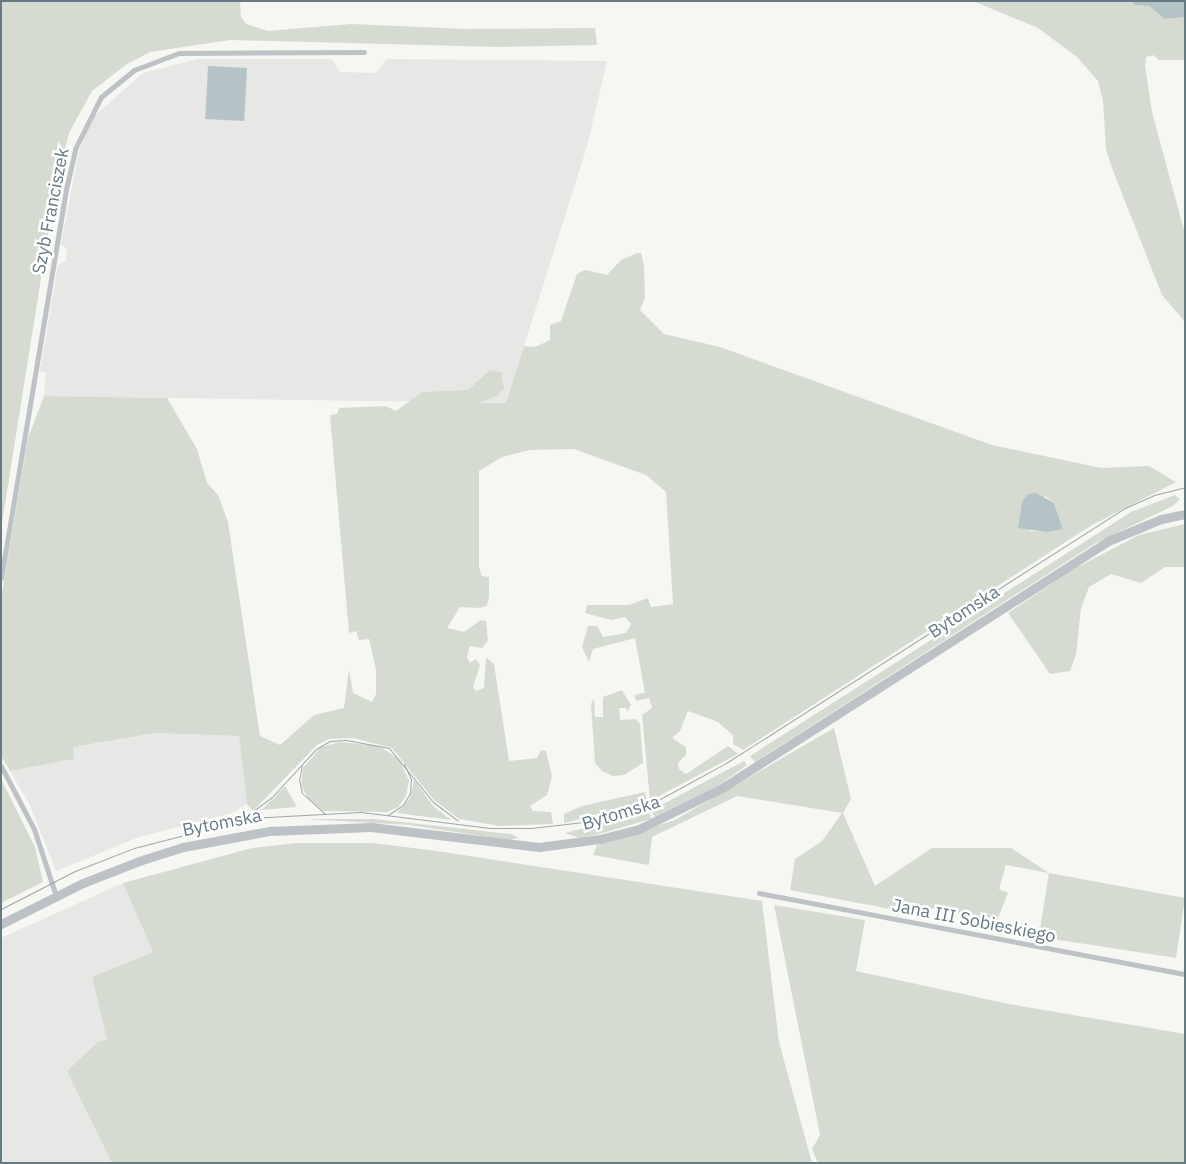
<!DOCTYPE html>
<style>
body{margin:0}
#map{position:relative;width:1186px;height:1164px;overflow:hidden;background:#f6f6f3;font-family:"IBM Plex Sans",sans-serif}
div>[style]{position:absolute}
.built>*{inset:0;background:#e7e7e6}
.green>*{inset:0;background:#d6dbd2}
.water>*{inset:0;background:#b4c4c6;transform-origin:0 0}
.stream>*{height:2.5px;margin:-1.25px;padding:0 1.25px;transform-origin:1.25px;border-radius:1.25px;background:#b4c4c6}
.minor>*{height:5px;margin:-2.5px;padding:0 2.5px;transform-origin:2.5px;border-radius:2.5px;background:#bcc2c5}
.tertiary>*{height:9px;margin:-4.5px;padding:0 4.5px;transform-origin:4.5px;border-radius:4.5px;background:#bcc2c5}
.tram>*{height:1px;margin:-0.5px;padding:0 0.5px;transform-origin:0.5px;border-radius:0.5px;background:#9ea7aa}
span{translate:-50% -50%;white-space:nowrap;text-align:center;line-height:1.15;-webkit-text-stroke:5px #fff;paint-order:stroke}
.street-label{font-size:18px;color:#657a83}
.frame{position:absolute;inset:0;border:2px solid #657a83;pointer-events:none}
</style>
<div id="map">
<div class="built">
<i style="clip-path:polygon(198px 59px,332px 59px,340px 72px,376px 73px,387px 59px,607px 61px,588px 143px,506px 403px,44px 396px,46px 373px,40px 371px,58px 265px,66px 261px,67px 250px,61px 244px,79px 151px,93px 117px,143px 73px)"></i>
<i style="clip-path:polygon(156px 733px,239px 736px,247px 804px,232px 813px,139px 837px,56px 871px,29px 803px,10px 771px,73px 759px,73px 747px)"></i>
<i style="clip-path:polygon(123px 883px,153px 952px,92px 977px,107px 1040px,112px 1163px,1px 1163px,1px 938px)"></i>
</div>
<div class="green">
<i style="clip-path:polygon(1px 1px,240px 1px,241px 17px,246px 24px,268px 31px,351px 24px,467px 29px,595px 28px,597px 45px,499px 47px,230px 40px,150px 52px,127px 64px,92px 91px,69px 133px,56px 185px,1px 529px)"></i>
<i style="clip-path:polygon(973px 1px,1132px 1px,1134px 5px,1149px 6px,1165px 19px,1185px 17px,1185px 60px,1159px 60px,1153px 55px,1146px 57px,1145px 66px,1152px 112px,1185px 234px,1185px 322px,1162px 295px,1112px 168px,1106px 149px,1103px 101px,1098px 81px,1077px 57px,1038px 28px)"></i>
<i style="clip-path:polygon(evenodd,637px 253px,641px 253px,644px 266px,645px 298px,640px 310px,664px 334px,720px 347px,992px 445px,1101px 468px,1149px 466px,1176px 482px,1092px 525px,743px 750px,733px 744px,733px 735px,718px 722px,688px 711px,680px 731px,672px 738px,686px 747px,686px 755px,678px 763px,679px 769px,686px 774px,728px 746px,738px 754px,650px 801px,642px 715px,652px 708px,649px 698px,636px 701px,634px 695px,645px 693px,635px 638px,593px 649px,589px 662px,582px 647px,588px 626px,597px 626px,603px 637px,626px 633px,631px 624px,625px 617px,611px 620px,585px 613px,587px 605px,629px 605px,648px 598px,651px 607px,673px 604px,666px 492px,646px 475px,574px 449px,530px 450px,502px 457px,479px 471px,479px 567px,482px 576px,489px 577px,489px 597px,487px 606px,480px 608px,460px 607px,447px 628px,464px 632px,481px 620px,486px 621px,488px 641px,482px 648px,470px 646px,467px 657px,470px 663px,476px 659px,480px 665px,473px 687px,476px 691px,484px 688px,486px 657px,494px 664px,509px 761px,537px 758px,541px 750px,546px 751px,552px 776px,547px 795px,530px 806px,533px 811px,551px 812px,553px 824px,500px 826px,459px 819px,433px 799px,392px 748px,353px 738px,329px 739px,317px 745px,253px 811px,247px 804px,239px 736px,156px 733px,73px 747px,74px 759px,10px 771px,1px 756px,1px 599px,28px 438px,44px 396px,167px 398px,197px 449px,207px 483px,218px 495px,228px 522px,260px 736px,280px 745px,314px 715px,344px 708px,349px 669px,353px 693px,372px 702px,376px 694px,376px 670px,369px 639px,359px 640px,356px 631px,349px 633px,330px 415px,337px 414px,339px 408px,386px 406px,396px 411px,422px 392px,468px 390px,490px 370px,501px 372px,504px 389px,497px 396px,479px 403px,506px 403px,524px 346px,535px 347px,550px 340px,550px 325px,561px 321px,577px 274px,585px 270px,607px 275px,621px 260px,637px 253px,1045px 496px,1054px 503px,1063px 529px,1029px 531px,1045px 496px)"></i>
<i style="clip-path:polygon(1175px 495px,1180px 499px,1173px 506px,1094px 544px,755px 762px,750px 756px,1131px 512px)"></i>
<i style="clip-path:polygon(1185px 524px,1185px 567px,1165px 567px,1141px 583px,1111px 574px,1089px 587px,1081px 608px,1076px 655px,1070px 671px,1050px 674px,1008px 613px,1072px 570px,1139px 535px)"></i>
<i style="clip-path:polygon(622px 690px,631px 705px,627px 712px,626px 708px,619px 708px,620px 720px,636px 719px,640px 724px,643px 763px,624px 775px,613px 776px,602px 771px,595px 763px,591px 704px,594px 698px,595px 717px,603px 717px,603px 697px)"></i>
<i style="clip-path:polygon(834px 728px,851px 799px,843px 813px,875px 886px,932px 848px,1011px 848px,1049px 873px,1185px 898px,1176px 958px,1046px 938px,1040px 929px,1049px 873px,1006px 865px,999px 889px,1008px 893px,997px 920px,924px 907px,922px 915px,790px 890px,795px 859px,822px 841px,842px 813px,737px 796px,652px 837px,649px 865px,593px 855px,597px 845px,675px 820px)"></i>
<i style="clip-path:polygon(340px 742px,379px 746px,399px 759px,409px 781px,406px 796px,398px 807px,387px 812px,324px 811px,309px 800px,301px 785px,303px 768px,321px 747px)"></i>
<i style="clip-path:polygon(744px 761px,747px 765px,719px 785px,654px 817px,652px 810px)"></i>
<i style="clip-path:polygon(1px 779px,35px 847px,43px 882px,1px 903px)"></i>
<i style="clip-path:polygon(414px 780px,434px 807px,451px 820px,397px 813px,410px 798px)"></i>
<i style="clip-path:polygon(285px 786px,297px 807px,261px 810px,273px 799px)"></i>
<i style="clip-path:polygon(645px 792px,647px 803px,564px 823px,564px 814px,582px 806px)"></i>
<i style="clip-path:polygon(649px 812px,651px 819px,599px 834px,579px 838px,565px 833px)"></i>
<i style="clip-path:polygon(305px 819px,375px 819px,511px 834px,518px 838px,508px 840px,409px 825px)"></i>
<i style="clip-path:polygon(296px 843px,373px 843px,437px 851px,762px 901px,779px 1042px,812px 1163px,112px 1163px,67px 1071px,98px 1042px,107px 1040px,92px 977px,153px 952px,123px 883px,252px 848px)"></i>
<i style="clip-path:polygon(774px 905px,865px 920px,856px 971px,1009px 1004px,1185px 1034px,1185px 1163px,818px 1163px,812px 1149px,820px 1135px)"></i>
</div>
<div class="water">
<i style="clip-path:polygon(1132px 1px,1185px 1px,1185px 17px,1165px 19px,1149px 6px,1134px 5px)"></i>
<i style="left:208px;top:66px;width:39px;height:53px;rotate:3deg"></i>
<i style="clip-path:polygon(1036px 493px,1054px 503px,1063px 529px,1048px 532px,1018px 528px,1022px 502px,1028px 494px)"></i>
</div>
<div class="stream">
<i style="left:1084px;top:1px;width:1px"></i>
</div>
<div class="minor">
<i style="left:1px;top:578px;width:399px;rotate:-80.5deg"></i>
<i style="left:67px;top:185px;width:37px;rotate:-77deg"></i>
<i style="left:75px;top:149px;width:58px;rotate:-63.4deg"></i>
<i style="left:101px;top:97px;width:43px;rotate:-39.3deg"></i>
<i style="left:134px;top:70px;width:48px;rotate:-20.7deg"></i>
<i style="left:179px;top:53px;width:185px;rotate:-0.3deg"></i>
<i style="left:1px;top:766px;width:71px;rotate:62.4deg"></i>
<i style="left:34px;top:829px;width:71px;rotate:71.8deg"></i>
<i style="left:759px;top:893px;width:434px;rotate:10.8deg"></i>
</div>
<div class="tertiary">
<i style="left:1px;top:924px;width:92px;rotate:-26.6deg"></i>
<i style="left:83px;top:883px;width:60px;rotate:-21.4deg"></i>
<i style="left:139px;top:861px;width:46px;rotate:-17.7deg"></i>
<i style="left:183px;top:847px;width:87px;rotate:-10.5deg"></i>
<i style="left:269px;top:831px;width:102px;rotate:-2.2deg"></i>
<i style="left:371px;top:827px;width:169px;rotate:6.8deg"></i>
<i style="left:539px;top:847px;width:62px;rotate:-7.5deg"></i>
<i style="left:600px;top:839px;width:40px;rotate:-14.4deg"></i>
<i style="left:639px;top:829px;width:93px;rotate:-26.3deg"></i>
<i style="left:722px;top:788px;width:458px;rotate:-32.6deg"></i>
<i style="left:1108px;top:541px;width:57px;rotate:-22.5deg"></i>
<i style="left:1161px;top:519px;width:25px;rotate:-12deg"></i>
</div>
<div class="tram">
<i style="left:302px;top:765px;width:15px;rotate:101deg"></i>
<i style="left:299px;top:780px;width:13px;rotate:77deg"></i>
<i style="left:302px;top:793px;width:30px;rotate:42deg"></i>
<i style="left:388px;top:815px;width:18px;rotate:-34deg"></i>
<i style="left:403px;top:805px;width:14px;rotate:-60deg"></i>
<i style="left:410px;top:793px;width:14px;rotate:-86deg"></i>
<i style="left:411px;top:779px;width:17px;rotate:-115deg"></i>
<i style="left:246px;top:816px;width:31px;rotate:-36deg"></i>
<i style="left:271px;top:798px;width:67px;rotate:-47.4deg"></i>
<i style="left:316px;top:749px;width:16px;rotate:-30deg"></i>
<i style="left:330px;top:741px;width:16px;rotate:-4deg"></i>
<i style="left:346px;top:740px;width:44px;rotate:10.5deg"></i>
<i style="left:389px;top:748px;width:70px;rotate:50.8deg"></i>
<i style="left:433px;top:802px;width:31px;rotate:37deg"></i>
<i style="left:1px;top:909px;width:83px;rotate:-27.2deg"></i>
<i style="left:75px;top:871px;width:63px;rotate:-21.3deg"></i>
<i style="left:134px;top:848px;width:120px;rotate:-14.5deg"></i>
<i style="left:250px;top:818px;width:111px;rotate:-3.1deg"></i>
<i style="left:361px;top:812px;width:130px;rotate:7.1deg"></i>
<i style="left:490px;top:828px;width:41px"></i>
<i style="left:531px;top:828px;width:62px;rotate:-6.4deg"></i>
<i style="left:593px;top:821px;width:58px;rotate:-15.9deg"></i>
<i style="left:649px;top:805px;width:88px;rotate:-28.6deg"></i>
<i style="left:726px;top:763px;width:474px;rotate:-32.6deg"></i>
<i style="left:1125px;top:508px;width:32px;rotate:-24deg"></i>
<i style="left:1154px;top:495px;width:32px;rotate:-14deg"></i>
</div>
<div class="street-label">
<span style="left:51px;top:211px;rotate:-79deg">Szyb Franciszek</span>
<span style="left:964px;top:612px;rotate:-33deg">Bytomska</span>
<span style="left:621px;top:813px;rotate:-17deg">Bytomska</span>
<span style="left:222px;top:823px;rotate:-11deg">Bytomska</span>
<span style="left:974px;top:921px;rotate:11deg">Jana III Sobieskiego</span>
</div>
<div class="frame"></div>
</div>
